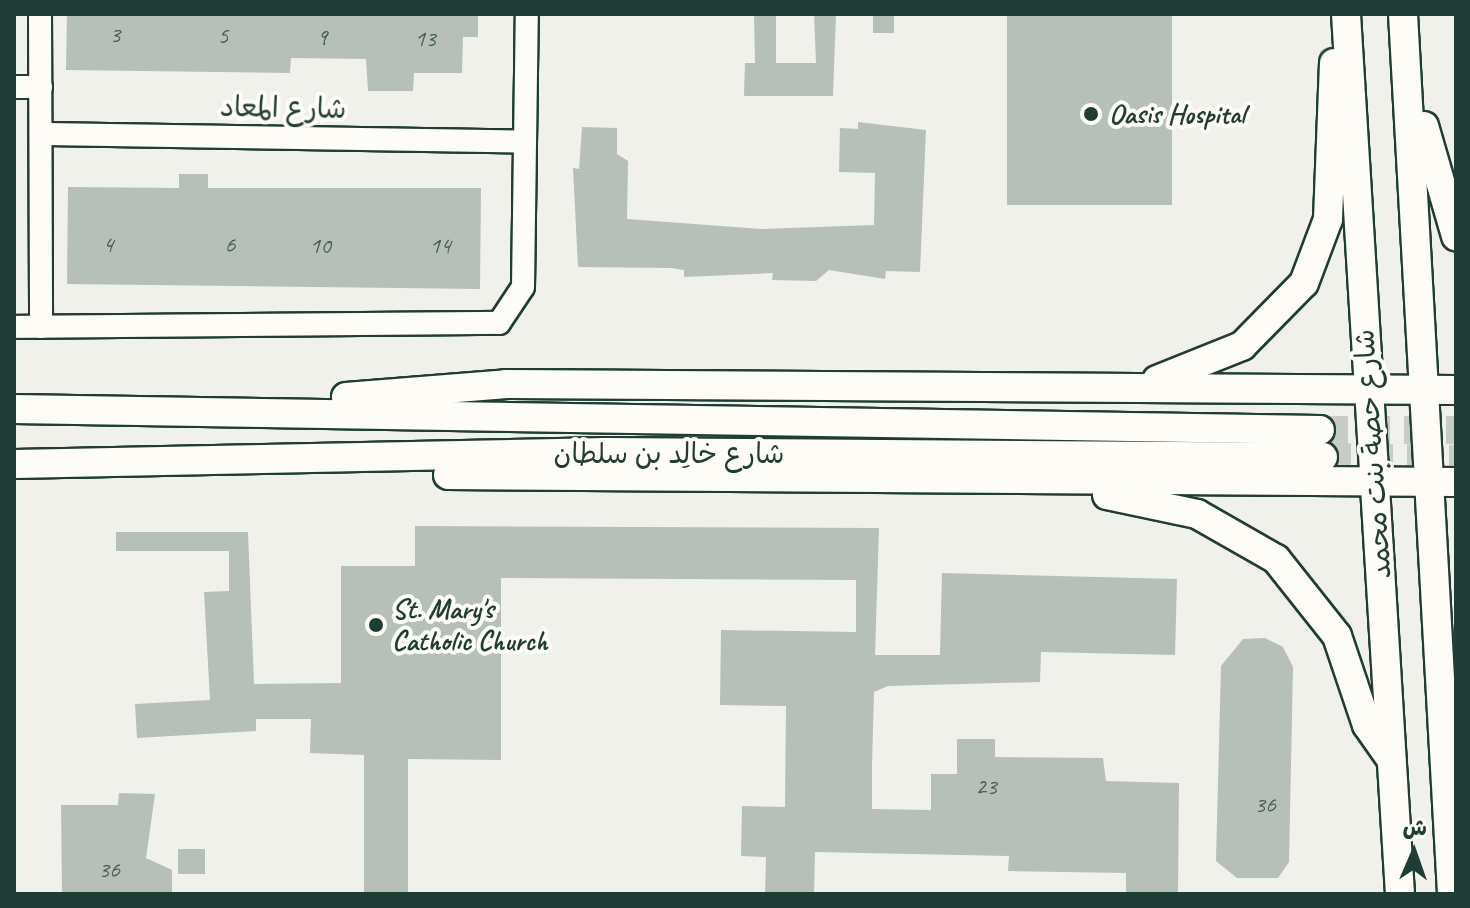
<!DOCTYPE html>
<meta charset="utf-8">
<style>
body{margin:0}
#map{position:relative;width:1470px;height:908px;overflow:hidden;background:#f0f1eb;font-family:Caveat,"Playpen Sans Arabic",sans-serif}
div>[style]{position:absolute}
.building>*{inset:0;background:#b6bfb8;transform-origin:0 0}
.major-tunnel>*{height:28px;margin-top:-14px;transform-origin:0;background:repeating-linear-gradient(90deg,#c6cdc6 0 28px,transparent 0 42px)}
.roads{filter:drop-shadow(2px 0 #1f3d34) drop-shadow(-2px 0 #1f3d34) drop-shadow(0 2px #1f3d34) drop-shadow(0 -2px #1f3d34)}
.minor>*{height:22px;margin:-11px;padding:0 11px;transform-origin:11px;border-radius:11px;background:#fdfcf7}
.major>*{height:28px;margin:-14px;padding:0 14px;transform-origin:14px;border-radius:14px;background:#fdfcf7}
.dots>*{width:22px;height:22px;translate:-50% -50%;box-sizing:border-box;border:4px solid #fdfcf7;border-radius:50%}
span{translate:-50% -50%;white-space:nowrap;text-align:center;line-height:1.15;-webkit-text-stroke:8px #fdfcf7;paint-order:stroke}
.number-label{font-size:24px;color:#455e55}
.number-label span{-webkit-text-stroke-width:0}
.street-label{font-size:28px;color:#1f3d34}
.poi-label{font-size:28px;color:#1f3d34;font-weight:700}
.left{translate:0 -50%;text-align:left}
.frame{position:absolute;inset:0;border:16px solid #1f3d34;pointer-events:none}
.north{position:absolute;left:1374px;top:812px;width:80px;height:80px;-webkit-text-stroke:6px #fdfcf7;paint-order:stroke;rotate:2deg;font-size:22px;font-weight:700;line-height:32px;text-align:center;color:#1f3d34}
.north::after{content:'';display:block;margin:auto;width:28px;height:36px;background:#1f3d34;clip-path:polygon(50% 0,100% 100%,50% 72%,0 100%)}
</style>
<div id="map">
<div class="building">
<i style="clip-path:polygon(67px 14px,478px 14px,478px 37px,463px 37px,462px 73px,414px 73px,413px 91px,368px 91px,366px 59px,291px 58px,290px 73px,66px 70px)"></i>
<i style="clip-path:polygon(754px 14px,776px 14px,776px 63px,816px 63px,814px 14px,836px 14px,833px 96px,744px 96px,745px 63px,755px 63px)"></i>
<i style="left:873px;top:14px;width:21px;height:19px"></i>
<i style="left:1007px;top:14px;width:165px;height:191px"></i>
<i style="clip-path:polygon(858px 122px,926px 130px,920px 272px,886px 271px,885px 279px,829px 270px,816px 281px,772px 280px,773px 273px,684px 277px,684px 270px,671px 268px,578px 267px,573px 168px,579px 169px,582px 127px,617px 128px,617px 154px,628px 161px,627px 219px,761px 229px,874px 225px,875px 173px,839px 172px,840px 128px,858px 129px)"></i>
<i style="clip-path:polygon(179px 174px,208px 174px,208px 188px,481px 188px,480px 289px,67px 284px,68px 187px,179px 188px)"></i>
<i style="clip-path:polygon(415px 526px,879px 528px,875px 655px,940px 655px,942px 573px,1177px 579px,1175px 655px,1041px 652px,1040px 682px,888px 686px,874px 692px,872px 765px,872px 809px,931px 810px,931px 774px,957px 774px,957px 739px,995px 739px,995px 757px,1103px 758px,1106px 781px,1179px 783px,1178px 894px,1126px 894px,1126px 873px,1008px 871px,1009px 856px,815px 852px,814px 894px,765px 894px,766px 857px,741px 856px,742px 806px,785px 807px,786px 706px,720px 705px,721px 630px,856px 632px,856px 580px,501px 578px,501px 760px,408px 759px,408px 894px,364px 894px,364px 755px,310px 753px,311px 719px,256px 719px,256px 731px,137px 738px,135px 704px,210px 700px,204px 592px,229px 591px,229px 551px,116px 551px,116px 532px,248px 532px,254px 684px,341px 683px,341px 566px,415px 566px)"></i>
<i style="clip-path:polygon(1265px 638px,1283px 647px,1293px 667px,1289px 862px,1278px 878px,1237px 878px,1216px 861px,1221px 666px,1243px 639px)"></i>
<i style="clip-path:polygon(119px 793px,155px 794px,146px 858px,172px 870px,172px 894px,62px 894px,61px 805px,118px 805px)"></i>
<i style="left:178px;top:849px;width:27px;height:25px"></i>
</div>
<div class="major-tunnel">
<i style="left:1320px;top:430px;width:136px"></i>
<i style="left:1323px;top:457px;width:133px;rotate:0.9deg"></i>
</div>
<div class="roads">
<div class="minor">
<i style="left:40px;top:14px;width:313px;rotate:89.8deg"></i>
<i style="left:14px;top:87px;width:27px"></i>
<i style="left:41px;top:134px;width:483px;rotate:0.9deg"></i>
<i style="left:14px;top:327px;width:485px;rotate:-0.5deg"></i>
<i style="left:499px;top:323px;width:43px;rotate:-56.3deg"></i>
<i style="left:523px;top:287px;width:273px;rotate:-89.2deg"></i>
</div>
<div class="major">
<i style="left:1346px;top:14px;width:882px;rotate:86.49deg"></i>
<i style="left:1403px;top:14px;width:881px;rotate:86.81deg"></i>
<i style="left:1424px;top:126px;width:115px;rotate:73.8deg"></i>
<i style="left:1157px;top:380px;width:92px;rotate:-21.8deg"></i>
<i style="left:1242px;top:346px;width:88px;rotate:-45.5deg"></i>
<i style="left:1304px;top:283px;width:68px;rotate:-69.4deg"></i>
<i style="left:1328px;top:219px;width:156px;rotate:-87.8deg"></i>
<i style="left:346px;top:397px;width:161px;rotate:-4.6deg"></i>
<i style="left:506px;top:384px;width:950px;rotate:0.36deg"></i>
<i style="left:14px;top:409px;width:1306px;rotate:0.92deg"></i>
<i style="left:14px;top:464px;width:593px;rotate:-1.16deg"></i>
<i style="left:607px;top:452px;width:716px;rotate:0.4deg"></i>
<i style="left:448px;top:475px;width:1008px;rotate:0.4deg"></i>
<i style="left:1107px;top:495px;width:92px;rotate:11.9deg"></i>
<i style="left:1197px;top:514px;width:91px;rotate:29.7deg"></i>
<i style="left:1276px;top:559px;width:98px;rotate:51.6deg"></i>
<i style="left:1337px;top:636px;width:94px;rotate:71.4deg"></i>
<i style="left:1367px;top:725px;width:42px;rotate:54.8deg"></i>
</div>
</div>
<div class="dots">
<i style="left:1091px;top:114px;background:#1f3d34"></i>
<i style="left:376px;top:625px;background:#1f3d34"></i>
</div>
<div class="number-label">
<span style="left:115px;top:35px">3</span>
<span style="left:223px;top:36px">5</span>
<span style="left:322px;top:38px">9</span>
<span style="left:425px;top:39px">13</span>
<span style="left:108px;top:245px">4</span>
<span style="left:230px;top:245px">6</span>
<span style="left:320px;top:246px">10</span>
<span style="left:440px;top:246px">14</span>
<span style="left:986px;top:787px">23</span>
<span style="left:1265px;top:805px">36</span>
<span style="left:109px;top:870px">36</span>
</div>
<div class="street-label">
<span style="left:283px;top:108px;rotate:1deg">شارع المعاد</span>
<span style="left:669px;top:454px">شارع خالِد بن سلطان</span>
<span style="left:1373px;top:454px;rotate:-94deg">شارع حصة بنت محمد</span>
</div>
<div class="poi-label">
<span class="left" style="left:1109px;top:114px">Oasis Hospital</span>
<span class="left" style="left:392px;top:625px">St. Mary's<br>Catholic Church</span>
</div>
<div class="frame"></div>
<div class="north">ش</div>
</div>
